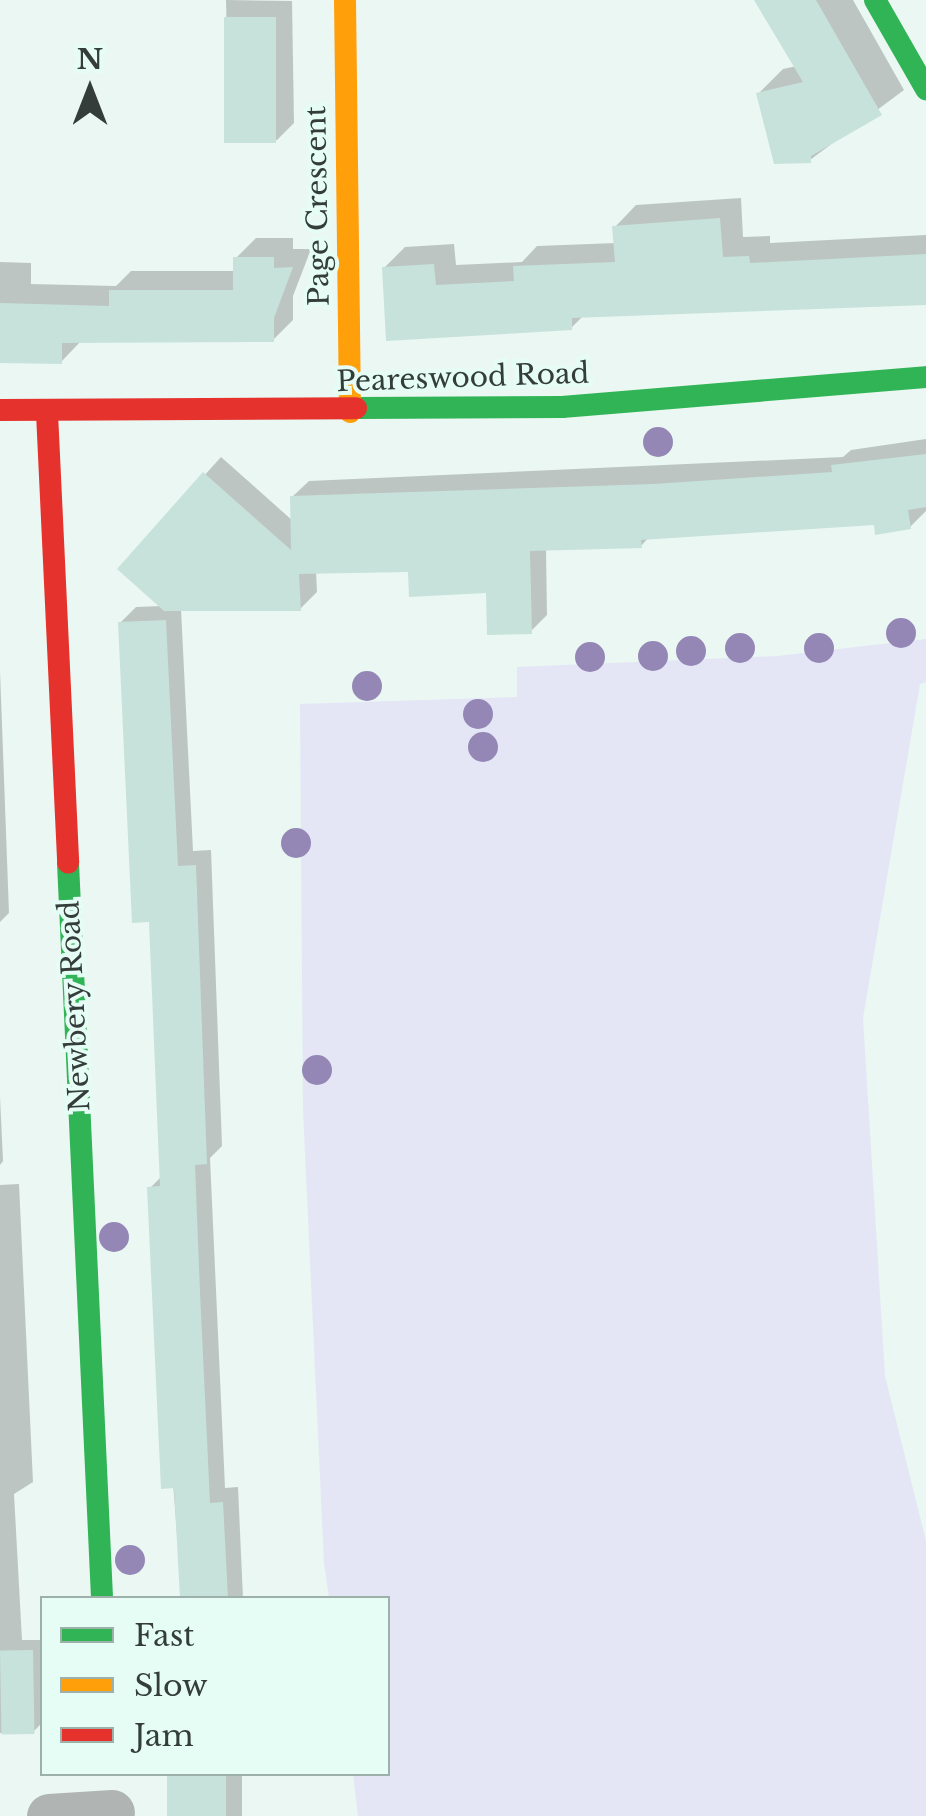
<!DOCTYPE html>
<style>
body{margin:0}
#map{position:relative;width:926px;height:1816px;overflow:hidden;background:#ebf7f3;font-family:"Libre Baskerville",serif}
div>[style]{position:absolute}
.green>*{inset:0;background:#e4e6f6}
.shadow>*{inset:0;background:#0003;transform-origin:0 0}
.building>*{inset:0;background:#c7e2da;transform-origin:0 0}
.street>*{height:45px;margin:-22.5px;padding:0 22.5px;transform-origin:22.5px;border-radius:22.5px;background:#b0b5b3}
.fast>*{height:22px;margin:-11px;padding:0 11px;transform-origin:11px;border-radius:11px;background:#30b455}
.slow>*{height:22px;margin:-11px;padding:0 11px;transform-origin:11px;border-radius:11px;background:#ff9f0a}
.jam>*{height:22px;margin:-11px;padding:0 11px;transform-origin:11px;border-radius:11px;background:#e5322d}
.trees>*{width:30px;height:30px;margin:-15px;border-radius:50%;background:#9487b6}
span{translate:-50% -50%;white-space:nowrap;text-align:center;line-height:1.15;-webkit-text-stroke:8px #e5fdf5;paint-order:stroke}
.street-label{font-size:28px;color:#343d3a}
.legend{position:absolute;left:40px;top:1596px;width:350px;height:180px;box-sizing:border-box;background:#e5fdf5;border:2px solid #9eb0aa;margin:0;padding:12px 18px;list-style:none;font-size:30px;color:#343d3a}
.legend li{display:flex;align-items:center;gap:20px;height:50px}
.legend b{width:50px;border:2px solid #9eb0aa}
.north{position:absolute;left:40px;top:40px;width:100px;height:100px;-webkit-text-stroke:8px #e5fdf5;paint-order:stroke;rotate:0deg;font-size:28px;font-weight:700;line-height:40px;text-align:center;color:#343d3a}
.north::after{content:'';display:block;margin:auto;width:35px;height:45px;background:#343d3a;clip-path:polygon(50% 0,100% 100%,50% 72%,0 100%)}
</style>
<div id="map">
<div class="green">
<i style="clip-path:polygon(926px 639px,926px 682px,920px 684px,863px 1018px,885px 1376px,926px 1541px,926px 1816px,358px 1816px,353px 1774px,388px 1774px,388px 1598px,329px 1598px,324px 1563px,303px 1110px,300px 704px,517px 697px,517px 667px,777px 656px)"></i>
</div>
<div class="shadow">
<i style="clip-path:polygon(226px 0,292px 1px,294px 123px,277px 140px,229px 141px)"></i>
<i style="clip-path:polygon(757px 0,853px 0,904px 90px,810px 160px,759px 93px,783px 69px,797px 66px)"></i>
<i style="clip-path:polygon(741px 198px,743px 237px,770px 236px,770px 243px,926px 235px,926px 302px,584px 315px,571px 328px,388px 338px,384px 268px,405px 247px,454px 244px,456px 265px,522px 262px,537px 246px,616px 243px,615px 227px,636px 205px)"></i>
<i style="clip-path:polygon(256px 238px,293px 238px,293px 249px,311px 249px,293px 296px,293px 320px,273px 340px,82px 340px,61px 362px,0 360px,0 262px,31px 263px,31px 284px,116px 286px,131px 271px,236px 271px,236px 258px)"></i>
<i style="clip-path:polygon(926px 439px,926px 511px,910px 527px,876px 522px,649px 537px,641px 546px,546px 548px,547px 615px,531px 631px,488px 590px,410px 569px,316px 571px,317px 592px,300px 609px,181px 609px,193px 851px,211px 850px,222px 1146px,210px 1158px,225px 1488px,238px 1487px,243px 1598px,182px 1598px,150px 1188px,162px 1176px,152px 920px,120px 623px,136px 607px,162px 606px,120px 569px,221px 457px,293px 521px,292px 497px,309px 481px,843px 457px,851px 450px)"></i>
<i style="clip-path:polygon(0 671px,9px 913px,0 922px)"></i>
<i style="clip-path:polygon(0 1097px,3px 1161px,0 1165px)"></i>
<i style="clip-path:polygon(19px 1184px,33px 1482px,14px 1494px,22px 1640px,42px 1640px,42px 1723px,34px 1731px,0 1733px,0 1185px)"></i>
<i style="left:170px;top:1774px;width:72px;height:42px"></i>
</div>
<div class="building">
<i style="clip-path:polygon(754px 0,816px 0,882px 115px,811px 156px,811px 163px,774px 164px,756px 93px,803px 82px)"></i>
<i style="left:224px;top:17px;width:52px;height:126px"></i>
<i style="clip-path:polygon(720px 218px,723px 257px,749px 256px,750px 263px,926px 254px,926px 305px,572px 318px,572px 330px,386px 341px,382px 267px,434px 264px,436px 285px,514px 281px,513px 266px,615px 262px,612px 226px)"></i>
<i style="clip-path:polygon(233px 257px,274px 257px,274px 268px,293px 267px,274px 318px,274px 342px,62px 343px,62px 364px,0 363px,0 303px,109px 306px,109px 290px,233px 290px)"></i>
<i style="clip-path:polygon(926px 454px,926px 507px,908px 510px,911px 529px,875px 535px,874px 525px,641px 540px,642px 548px,530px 551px,532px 634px,487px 635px,486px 593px,409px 597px,408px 572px,299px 574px,301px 611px,164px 611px,117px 569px,203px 472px,291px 550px,290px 496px,654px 484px,832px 472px,831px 465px)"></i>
<i style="clip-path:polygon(166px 620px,178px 866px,196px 865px,207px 1164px,195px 1165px,200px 1292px,210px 1503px,223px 1502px,228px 1598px,180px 1598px,174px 1488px,161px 1489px,147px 1187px,160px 1186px,149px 922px,132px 923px,118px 622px)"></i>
<i style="left:33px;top:1650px;width:84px;height:33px;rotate:89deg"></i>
<i style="left:167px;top:1774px;width:59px;height:42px"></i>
</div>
<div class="street">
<i style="left:49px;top:1816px;width:63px;rotate:-3.6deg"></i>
</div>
<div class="fast">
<i style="left:875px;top:0;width:103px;rotate:60.2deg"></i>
<i style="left:356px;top:408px;width:206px;rotate:-0.3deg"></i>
<i style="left:562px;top:407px;width:365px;rotate:-4.7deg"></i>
<i style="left:68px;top:863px;width:736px;rotate:87.35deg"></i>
</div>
<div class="slow">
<i style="left:345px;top:0;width:412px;rotate:89.3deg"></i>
</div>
<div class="jam">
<i style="left:0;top:410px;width:356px;rotate:-0.3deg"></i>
<i style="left:47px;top:413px;width:450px;rotate:87.3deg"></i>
</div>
<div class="trees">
<i style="left:658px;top:442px"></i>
<i style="left:901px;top:633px"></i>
<i style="left:740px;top:648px"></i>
<i style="left:819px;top:648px"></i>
<i style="left:691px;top:651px"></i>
<i style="left:653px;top:656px"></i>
<i style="left:590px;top:657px"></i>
<i style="left:367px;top:686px"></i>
<i style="left:478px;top:714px"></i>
<i style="left:483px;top:747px"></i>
<i style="left:296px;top:843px"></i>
<i style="left:317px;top:1070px"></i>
<i style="left:114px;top:1237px"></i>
<i style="left:130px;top:1560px"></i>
</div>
<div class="street-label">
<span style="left:318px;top:206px;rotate:-91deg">Page Crescent</span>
<span style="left:463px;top:378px;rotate:-2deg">Peareswood Road</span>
<span style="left:75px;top:1006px;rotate:-93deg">Newbery Road</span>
</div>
<ul class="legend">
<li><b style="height:12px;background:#30b455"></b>Fast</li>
<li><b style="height:12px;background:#ff9f0a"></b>Slow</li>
<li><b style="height:12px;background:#e5322d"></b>Jam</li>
</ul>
<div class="north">N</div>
</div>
